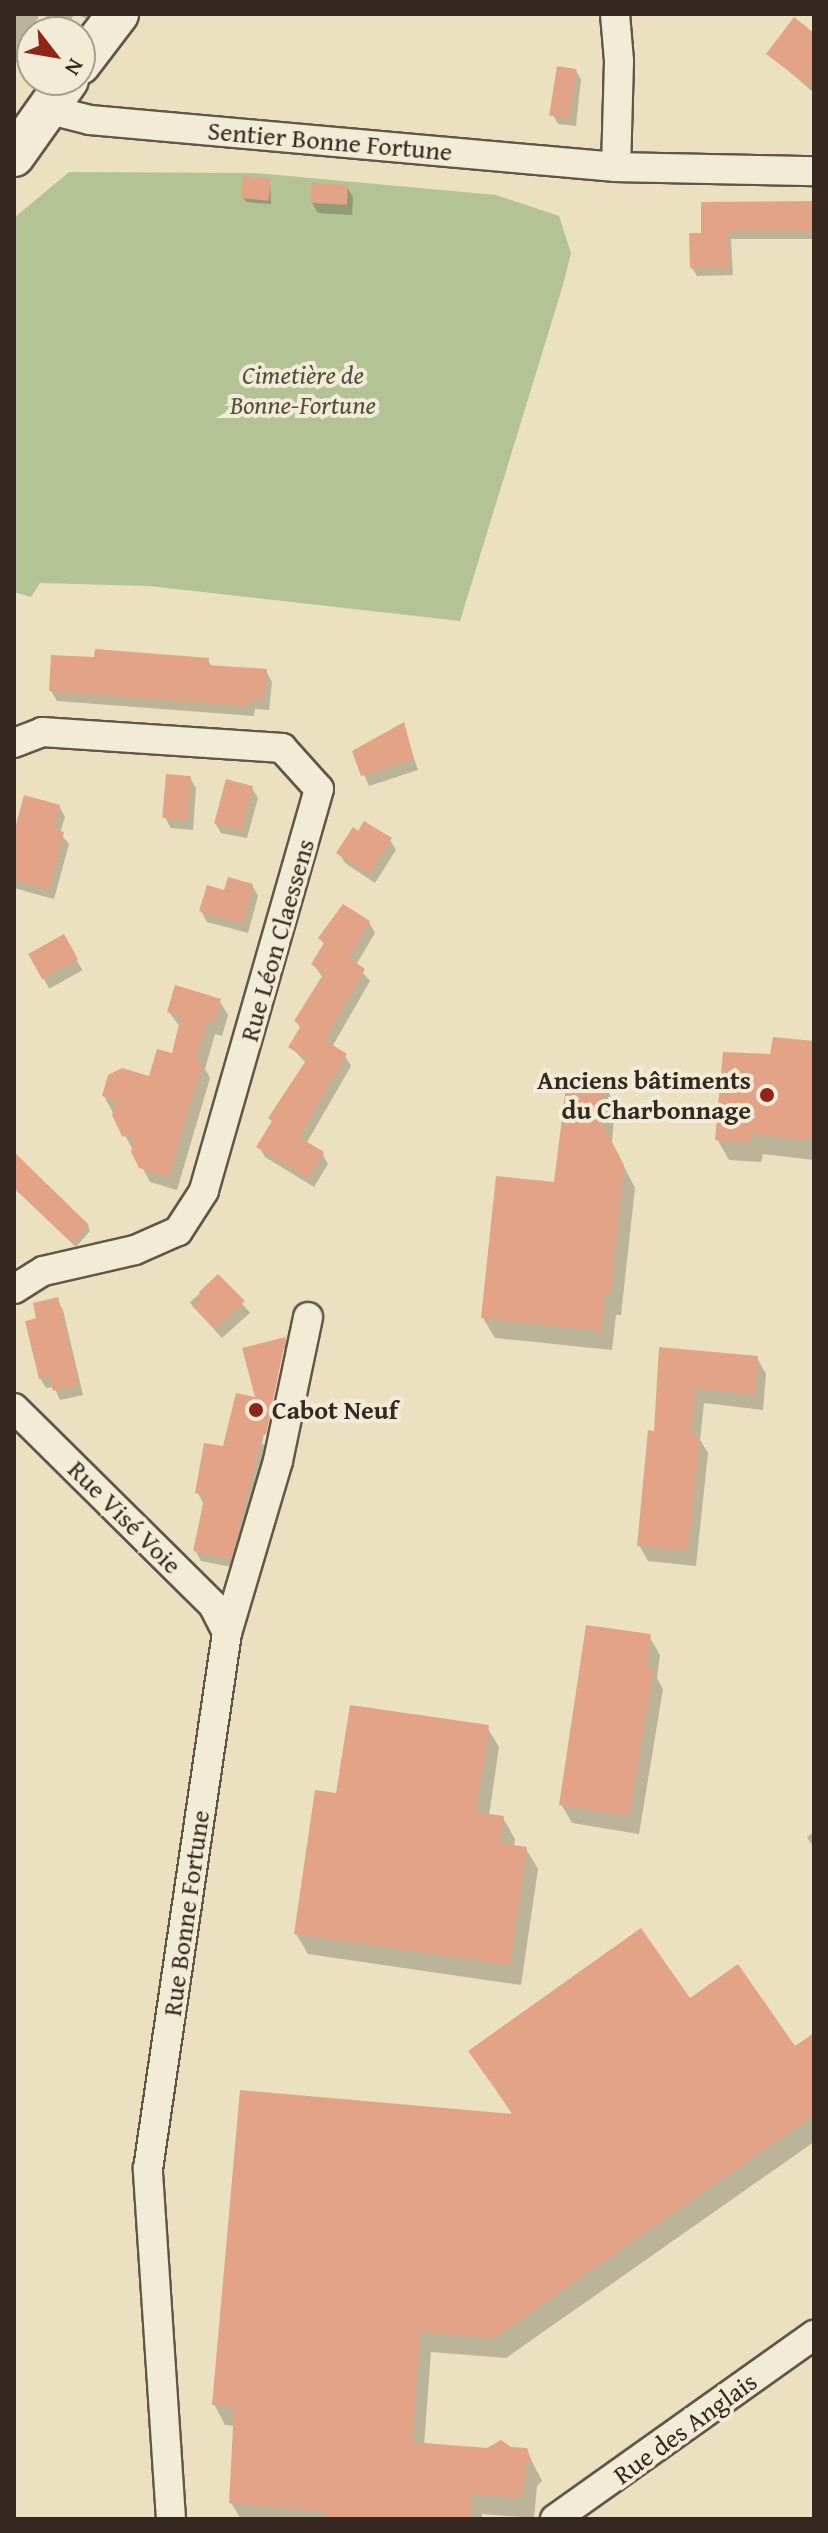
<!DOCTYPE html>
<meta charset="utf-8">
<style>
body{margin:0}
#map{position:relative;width:828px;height:2533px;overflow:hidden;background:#ebe1c0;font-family:"Gentium Book Plus",serif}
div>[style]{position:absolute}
.green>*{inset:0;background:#b3c395}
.shadow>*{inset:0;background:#0003;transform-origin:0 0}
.building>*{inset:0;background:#e3a386;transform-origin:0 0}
.roads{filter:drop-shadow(2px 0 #625649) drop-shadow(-2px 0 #625649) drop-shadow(0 2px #625649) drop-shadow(0 -2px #625649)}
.minor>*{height:28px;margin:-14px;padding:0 14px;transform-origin:14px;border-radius:14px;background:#f2ecd6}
.secondary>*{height:40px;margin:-20px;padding:0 20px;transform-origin:20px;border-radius:20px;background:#f2ecd6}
.dots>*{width:22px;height:22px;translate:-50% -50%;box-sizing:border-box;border:4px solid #f2ecd6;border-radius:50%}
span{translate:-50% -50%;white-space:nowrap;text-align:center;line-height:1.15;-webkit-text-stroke:8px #f2ecd6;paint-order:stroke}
.street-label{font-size:26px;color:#352821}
.park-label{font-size:26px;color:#544f3e;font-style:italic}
.poi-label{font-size:26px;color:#352821;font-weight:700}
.right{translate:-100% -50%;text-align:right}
.left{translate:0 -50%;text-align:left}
.frame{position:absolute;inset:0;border:16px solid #352821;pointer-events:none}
.north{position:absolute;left:16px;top:16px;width:80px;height:80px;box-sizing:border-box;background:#f2ecd6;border:2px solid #a69e8e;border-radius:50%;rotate:121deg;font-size:22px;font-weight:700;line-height:32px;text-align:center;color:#352821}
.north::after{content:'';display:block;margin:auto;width:28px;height:36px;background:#8f2418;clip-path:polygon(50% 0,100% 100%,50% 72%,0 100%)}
</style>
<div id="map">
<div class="green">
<i style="clip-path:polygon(69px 172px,256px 173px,496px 195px,559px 216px,571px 253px,563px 285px,460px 621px,149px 586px,40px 583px,31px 597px,14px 592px,14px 218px)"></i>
</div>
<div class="shadow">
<i style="clip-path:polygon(14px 14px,74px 14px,68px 27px,40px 14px,14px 68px)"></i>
<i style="clip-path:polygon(75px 14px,98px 14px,94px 22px)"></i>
<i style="clip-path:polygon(814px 35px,814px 93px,769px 54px)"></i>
<i style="clip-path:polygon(576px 71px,581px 79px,576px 126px,558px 124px,553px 115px)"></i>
<i style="clip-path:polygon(270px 181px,271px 204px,246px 202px,243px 197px)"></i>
<i style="clip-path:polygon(347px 187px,353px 197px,352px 215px,318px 213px,312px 203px)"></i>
<i style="clip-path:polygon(814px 203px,814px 239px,731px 239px,733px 275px,697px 276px,692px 268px,703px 235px)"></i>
<i style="clip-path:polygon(208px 660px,212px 667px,266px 671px,272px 682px,269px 710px,255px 709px,254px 716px,57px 701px,51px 691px)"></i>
<i style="clip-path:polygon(403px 725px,418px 770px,369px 786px,354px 752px)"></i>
<i style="clip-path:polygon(190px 778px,196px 788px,193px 830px,171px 828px,165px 818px)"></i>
<i style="clip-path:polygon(252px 788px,258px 798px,247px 838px,221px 833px,215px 823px)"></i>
<i style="clip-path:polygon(59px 806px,65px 817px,60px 833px,69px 844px,54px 899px,14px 888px,14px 841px)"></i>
<i style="clip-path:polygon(390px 840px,396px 850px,375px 883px,345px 863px,339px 853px)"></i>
<i style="clip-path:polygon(252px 885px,258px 896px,248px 933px,207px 922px,201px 911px,226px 892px)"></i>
<i style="clip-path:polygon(369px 922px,375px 933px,356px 965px,370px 981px,332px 1047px,345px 1056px,351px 1066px,306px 1144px,322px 1153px,328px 1164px,314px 1187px,265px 1157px,259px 1147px,273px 1123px,270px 1118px,306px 1063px,291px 1047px,301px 1029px,296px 1021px,323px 978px,313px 964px,325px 946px,320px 938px)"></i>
<i style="left:64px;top:937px;width:38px;height:38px;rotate:61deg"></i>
<i style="clip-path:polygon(219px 1000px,228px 1015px,222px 1036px,215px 1034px,205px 1069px,210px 1078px,177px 1190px,150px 1182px,104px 1096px,150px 1078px,173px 1056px,180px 1027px,169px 1012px)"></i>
<i style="clip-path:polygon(814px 1043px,814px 1160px,763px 1154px,761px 1162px,729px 1160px,717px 1139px,772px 1057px)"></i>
<i style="clip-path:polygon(604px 1084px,615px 1104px,612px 1143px,635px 1188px,621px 1315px,616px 1315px,612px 1350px,495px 1338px,483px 1318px,556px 1184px)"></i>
<i style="clip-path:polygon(14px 1155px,88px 1226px,90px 1231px,76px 1247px,14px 1188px)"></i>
<i style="left:218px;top:1277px;width:48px;height:38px;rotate:48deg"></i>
<i style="clip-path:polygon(57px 1300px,63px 1310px,83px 1395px,60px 1400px,54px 1387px,46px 1388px,40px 1378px,38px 1319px)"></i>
<i style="clip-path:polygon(evenodd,285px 1339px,291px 1349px,237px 1568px,201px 1561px,195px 1550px,203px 1503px,198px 1493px,258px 1400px,285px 1339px,282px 1349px,286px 1349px,266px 1445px,262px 1444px,282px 1349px)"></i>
<i style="clip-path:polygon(661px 1349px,757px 1358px,766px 1374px,763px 1410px,704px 1403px,700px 1440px,708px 1453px,696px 1566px,648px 1561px,639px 1545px,655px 1433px)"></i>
<i style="clip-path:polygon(649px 1636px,660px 1655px,657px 1678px,663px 1689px,639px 1834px,572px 1823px,561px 1804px)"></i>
<i style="clip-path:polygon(487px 1727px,499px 1747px,489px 1816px,503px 1818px,515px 1839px,514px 1847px,526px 1849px,538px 1869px,521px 1985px,308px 1954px,296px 1934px,338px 1796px)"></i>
<i style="clip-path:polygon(814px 1832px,814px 1848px,807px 1837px)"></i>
<i style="clip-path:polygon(689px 2001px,795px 2049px,814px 2035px,814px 2142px,506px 2358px,431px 2352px,424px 2445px,526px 2450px,542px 2481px,537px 2486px,534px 2518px,482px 2514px,482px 2519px,241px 2519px,231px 2503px,235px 2426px,225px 2425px,214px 2404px,514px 2117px,471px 2052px)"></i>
</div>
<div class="building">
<i style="clip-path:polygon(794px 17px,814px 33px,814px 90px,766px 54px)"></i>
<i style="left:557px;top:66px;width:20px;height:50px;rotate:9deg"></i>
<i style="left:243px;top:176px;width:28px;height:22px;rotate:6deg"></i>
<i style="left:312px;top:183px;width:36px;height:20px;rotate:3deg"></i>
<i style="clip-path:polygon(814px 201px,814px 231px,728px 232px,729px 267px,690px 268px,689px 233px,701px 233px,701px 202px)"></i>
<i style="clip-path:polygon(95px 649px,209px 658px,208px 665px,267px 669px,264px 700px,250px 699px,249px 706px,49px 691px,51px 655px,94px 657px)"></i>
<i style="clip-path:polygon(404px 722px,414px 759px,361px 776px,352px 751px)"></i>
<i style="left:166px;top:774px;width:25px;height:44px;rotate:5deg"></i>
<i style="left:226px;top:779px;width:28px;height:46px;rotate:15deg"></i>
<i style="clip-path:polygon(24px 795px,60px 805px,54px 829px,64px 832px,49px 890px,14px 880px,14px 832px)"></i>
<i style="clip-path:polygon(364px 821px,392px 838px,369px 874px,336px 853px,353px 827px,358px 831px)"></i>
<i style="clip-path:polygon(228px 877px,253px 884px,243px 924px,199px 911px,207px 885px,224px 890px)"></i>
<i style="clip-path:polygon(343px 904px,370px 921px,349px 958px,365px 969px,325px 1040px,347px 1054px,299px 1137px,324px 1152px,308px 1178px,256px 1147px,272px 1121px,268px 1118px,307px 1059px,288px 1047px,301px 1026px,294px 1021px,324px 973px,311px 964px,324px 943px,318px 938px)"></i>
<i style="left:64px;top:934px;width:29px;height:41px;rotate:61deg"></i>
<i style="clip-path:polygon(175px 985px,221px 999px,215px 1022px,207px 1021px,196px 1060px,203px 1062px,169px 1176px,139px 1168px,131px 1152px,134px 1139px,122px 1136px,112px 1115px,116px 1101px,102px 1096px,108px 1075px,122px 1068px,149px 1076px,157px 1049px,172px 1053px,181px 1016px,167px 1012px)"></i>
<i style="clip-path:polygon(773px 1037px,814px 1041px,814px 1141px,752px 1134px,750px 1143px,715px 1140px,723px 1052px,770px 1054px)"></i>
<i style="clip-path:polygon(567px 1078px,605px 1082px,601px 1121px,624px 1165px,610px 1295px,605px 1295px,601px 1331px,481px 1318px,496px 1176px,554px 1182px)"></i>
<i style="clip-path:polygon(14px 1152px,89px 1225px,73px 1244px,14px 1188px)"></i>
<i style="clip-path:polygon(218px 1274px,245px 1301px,215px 1329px,192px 1306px,201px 1295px,199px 1292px)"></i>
<i style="clip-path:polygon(58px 1297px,79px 1384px,53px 1391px,49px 1376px,39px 1379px,25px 1321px,36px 1318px,33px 1303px)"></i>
<i style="clip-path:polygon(286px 1337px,266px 1435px,262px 1434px,231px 1559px,193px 1551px,205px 1495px,195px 1493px,204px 1443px,223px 1446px,236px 1393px,255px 1397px,242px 1348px)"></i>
<i style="clip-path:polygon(659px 1347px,758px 1356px,755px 1395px,696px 1388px,691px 1435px,700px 1435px,688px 1551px,637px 1546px,648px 1430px,654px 1431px)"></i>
<i style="clip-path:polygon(586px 1625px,651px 1634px,646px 1667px,654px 1668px,629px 1816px,559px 1805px)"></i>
<i style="clip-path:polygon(350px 1705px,489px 1725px,476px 1812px,504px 1816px,500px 1843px,527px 1847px,510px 1965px,294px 1934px,315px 1790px,336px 1793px)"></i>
<i style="clip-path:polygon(641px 1928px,690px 1998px,738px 1964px,795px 2046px,814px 2033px,814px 2115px,494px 2338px,420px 2332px,412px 2442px,487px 2448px,501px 2440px,511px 2447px,527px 2448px,531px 2460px,526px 2465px,523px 2498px,472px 2494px,470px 2519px,326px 2519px,326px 2512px,229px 2503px,234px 2407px,212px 2405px,240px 2090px,513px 2114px,468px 2051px)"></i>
</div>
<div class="roads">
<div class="minor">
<i style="left:615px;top:14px;width:47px;rotate:85.1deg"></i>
<i style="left:619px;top:61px;width:106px;rotate:91.6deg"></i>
<i style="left:46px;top:109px;width:45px;rotate:14deg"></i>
<i style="left:90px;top:120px;width:528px;rotate:5.11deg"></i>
<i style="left:616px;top:167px;width:198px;rotate:1.2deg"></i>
<i style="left:14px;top:743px;width:30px;rotate:-21deg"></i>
<i style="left:42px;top:732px;width:241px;rotate:3.8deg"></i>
<i style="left:282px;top:748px;width:55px;rotate:47.9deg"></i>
<i style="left:319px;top:789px;width:418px;rotate:106deg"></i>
<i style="left:204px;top:1191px;width:48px;rotate:123deg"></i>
<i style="left:178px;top:1231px;width:47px;rotate:156.2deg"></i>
<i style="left:135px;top:1250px;width:94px;rotate:167.1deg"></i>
<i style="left:43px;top:1271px;width:34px;rotate:148deg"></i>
<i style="left:14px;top:1408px;width:280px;rotate:44.7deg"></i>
<i style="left:213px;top:1605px;width:31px;rotate:63deg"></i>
<i style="left:171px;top:2519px;width:351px;rotate:-93.8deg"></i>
<i style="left:148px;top:2169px;width:542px;rotate:-81.62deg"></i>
<i style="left:227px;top:1633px;width:179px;rotate:-73.5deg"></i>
<i style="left:278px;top:1461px;width:147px;rotate:-78.2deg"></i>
<i style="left:555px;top:2519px;width:318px;rotate:-35.4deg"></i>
</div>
<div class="secondary">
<i style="left:80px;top:64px;width:63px;rotate:-52.8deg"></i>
<i style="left:14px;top:156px;width:93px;rotate:-54.6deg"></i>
</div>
</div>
<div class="dots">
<i style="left:767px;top:1095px;background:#8f2418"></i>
<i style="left:256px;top:1410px;background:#8f2418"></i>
</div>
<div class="street-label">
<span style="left:330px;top:141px;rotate:5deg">Sentier Bonne Fortune</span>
<span style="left:277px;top:940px;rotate:-74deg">Rue Léon Claessens</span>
<span style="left:125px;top:1517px;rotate:45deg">Rue Visé Voie</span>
<span style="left:186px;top:1913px;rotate:-82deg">Rue Bonne Fortune</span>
<span style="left:685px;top:2428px;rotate:-36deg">Rue des Anglais</span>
</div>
<div class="park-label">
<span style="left:303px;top:390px">Cimetière de<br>Bonne-Fortune</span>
</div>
<div class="poi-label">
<span class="right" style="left:751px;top:1095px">Anciens bâtiments<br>du Charbonnage</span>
<span class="left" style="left:272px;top:1410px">Cabot Neuf</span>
</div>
<div class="frame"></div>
<div class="north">N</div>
</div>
